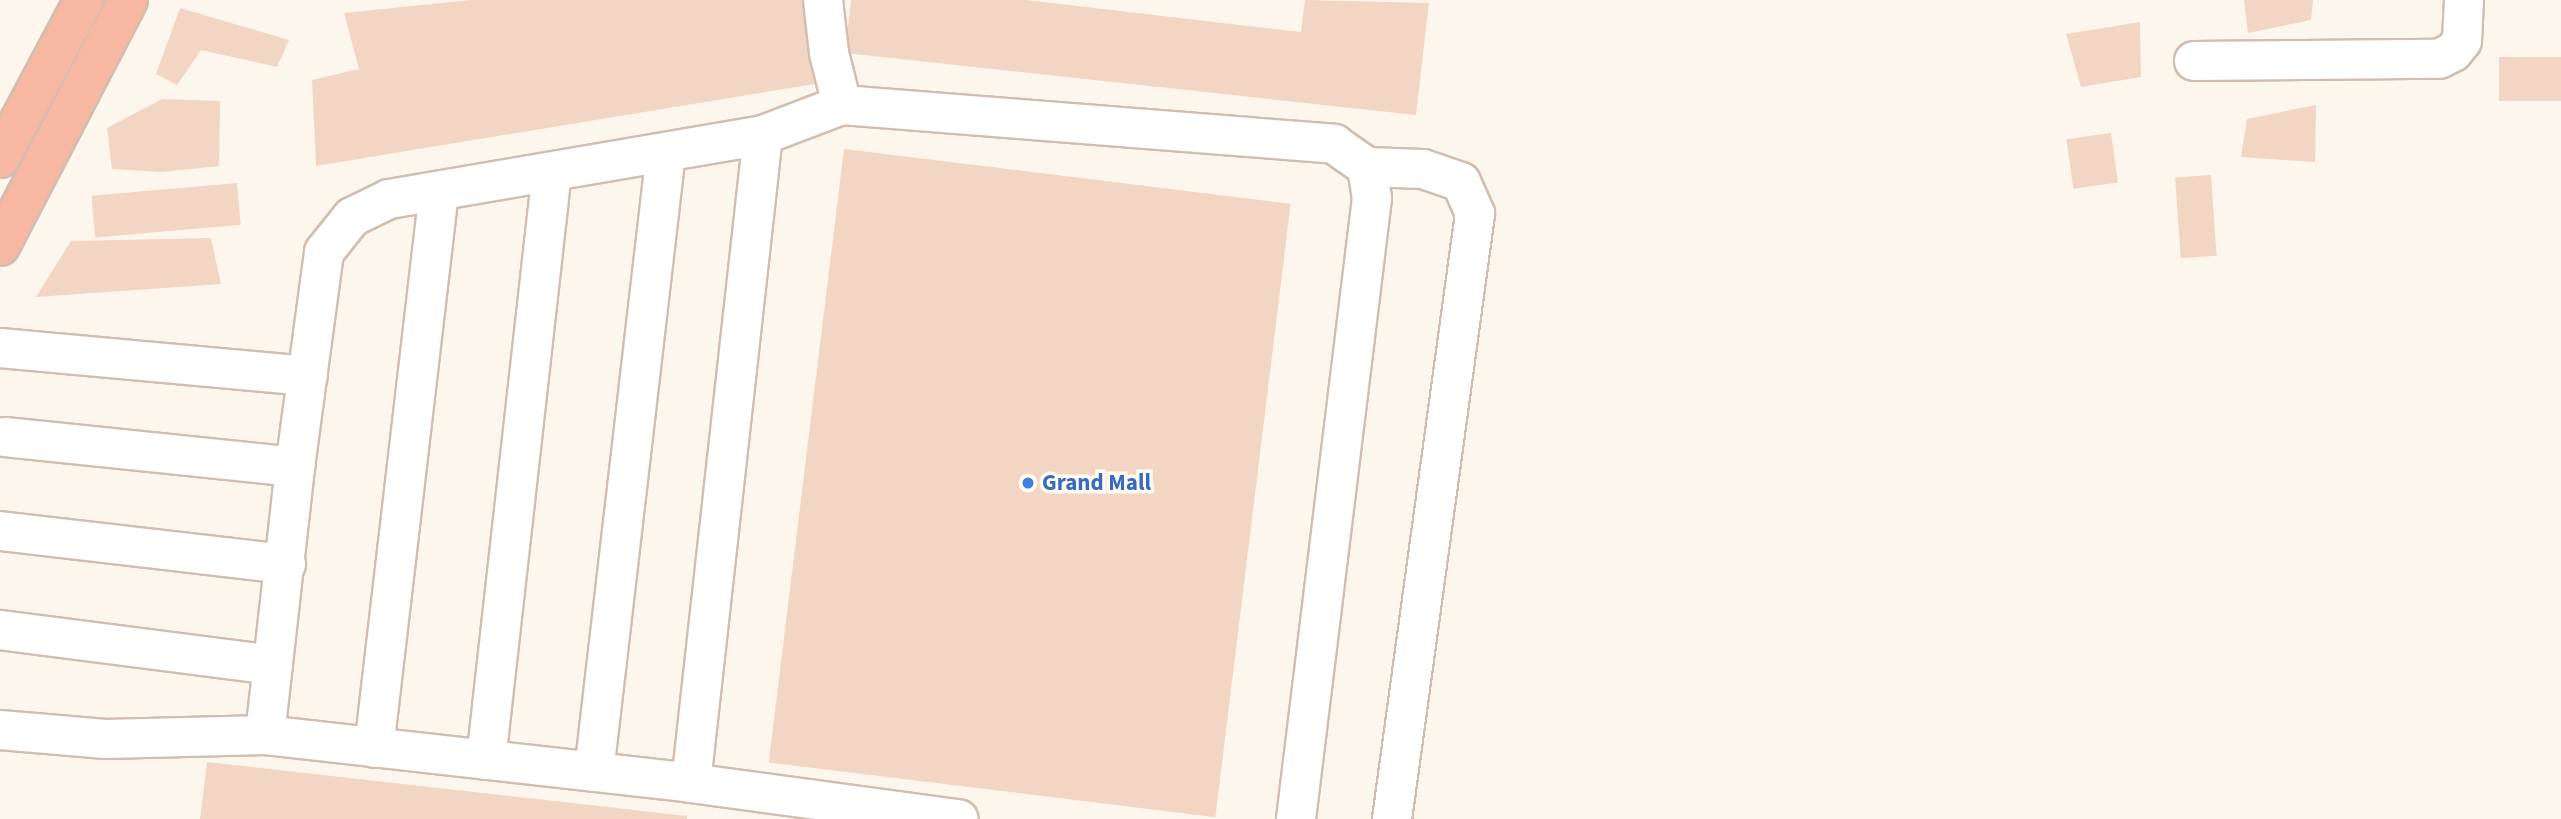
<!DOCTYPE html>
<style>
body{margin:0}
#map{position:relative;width:2561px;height:819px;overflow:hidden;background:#fdf6ec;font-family:"Source Sans 3",sans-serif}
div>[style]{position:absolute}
.building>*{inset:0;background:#f3d5c3;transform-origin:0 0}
.roads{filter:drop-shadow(2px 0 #d1beb0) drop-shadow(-2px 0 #d1beb0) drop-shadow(0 2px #d1beb0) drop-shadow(0 -2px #d1beb0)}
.minor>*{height:38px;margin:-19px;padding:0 19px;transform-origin:19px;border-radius:19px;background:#fff}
.highway>*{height:38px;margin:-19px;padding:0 19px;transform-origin:19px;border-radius:19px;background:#f7b7a3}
.dots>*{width:19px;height:19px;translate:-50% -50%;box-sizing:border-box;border:4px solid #fffaf3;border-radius:50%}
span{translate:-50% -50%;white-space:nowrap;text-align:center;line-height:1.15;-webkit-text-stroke:7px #fffaf3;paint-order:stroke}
.shop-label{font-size:23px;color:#366cbe;font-weight:700}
.left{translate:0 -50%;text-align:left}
</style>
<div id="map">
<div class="building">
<i style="clip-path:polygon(471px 0,804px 0,814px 84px,316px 166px,312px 80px,359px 69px,344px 13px)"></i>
<i style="clip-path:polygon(851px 0,1026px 0,1301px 32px,1305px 0,1429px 3px,1416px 115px,845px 53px)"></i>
<i style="clip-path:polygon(2244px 0,2313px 0,2311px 20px,2248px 33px)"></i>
<i style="clip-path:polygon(180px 8px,289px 40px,277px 67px,201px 50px,177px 85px,156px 74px)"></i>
<i style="clip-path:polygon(2140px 22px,2141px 77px,2081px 87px,2066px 34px)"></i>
<i style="left:2561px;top:57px;width:44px;height:62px;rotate:90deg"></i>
<i style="clip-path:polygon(162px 99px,220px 101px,219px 166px,162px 172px,112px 169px,107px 128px)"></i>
<i style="clip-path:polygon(2316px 105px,2315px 162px,2241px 157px,2247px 119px)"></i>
<i style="left:2111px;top:133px;width:50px;height:45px;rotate:82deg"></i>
<i style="left:844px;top:149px;width:450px;height:618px;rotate:7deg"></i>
<i style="left:2211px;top:175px;width:81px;height:36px;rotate:86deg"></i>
<i style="left:237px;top:183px;width:42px;height:146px;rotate:85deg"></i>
<i style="clip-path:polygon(211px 238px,221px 284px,36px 297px,71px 241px)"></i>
<i style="clip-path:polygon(207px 762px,687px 816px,687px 819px,200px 819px)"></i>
</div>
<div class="roads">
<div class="minor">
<i style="left:823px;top:0;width:53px;rotate:83.5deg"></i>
<i style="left:829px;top:53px;width:54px;rotate:76deg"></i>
<i style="left:2194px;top:61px;width:245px;rotate:-0.5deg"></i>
<i style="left:2439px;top:59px;width:16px;rotate:-27deg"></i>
<i style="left:2453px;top:52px;width:14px;rotate:-51deg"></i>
<i style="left:2462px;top:41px;width:41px;rotate:-87.2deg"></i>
<i style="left:1367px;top:167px;width:56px;rotate:2deg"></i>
<i style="left:1423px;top:169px;width:40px;rotate:18.9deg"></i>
<i style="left:1461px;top:182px;width:35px;rotate:66deg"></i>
<i style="left:1475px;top:214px;width:611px;rotate:97.81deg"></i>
<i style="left:0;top:348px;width:309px;rotate:5.2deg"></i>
<i style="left:5px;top:437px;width:292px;rotate:5.9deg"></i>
<i style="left:0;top:531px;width:288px;rotate:6.6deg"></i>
<i style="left:0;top:630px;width:275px;rotate:7.3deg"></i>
<i style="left:0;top:730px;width:106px;rotate:4.9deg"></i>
<i style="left:106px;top:739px;width:159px;rotate:-1.4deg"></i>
<i style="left:265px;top:735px;width:429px;rotate:6.4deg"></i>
<i style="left:691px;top:783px;width:270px;rotate:7.7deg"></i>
<i style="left:265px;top:735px;width:270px;rotate:-83.6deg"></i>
<i style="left:295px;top:467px;width:217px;rotate:-82.3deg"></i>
<i style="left:324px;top:252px;width:45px;rotate:-51.3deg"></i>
<i style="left:352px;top:217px;width:41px;rotate:-25.9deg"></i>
<i style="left:389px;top:199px;width:379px;rotate:-9.7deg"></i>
<i style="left:763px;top:135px;width:85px;rotate:-20.8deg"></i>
<i style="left:842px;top:105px;width:494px;rotate:4.5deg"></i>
<i style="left:1334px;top:144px;width:40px;rotate:34.9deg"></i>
<i style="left:1367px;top:167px;width:31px;rotate:81deg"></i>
<i style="left:1372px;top:198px;width:626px;rotate:96.98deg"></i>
<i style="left:374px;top:748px;width:561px;rotate:-83.34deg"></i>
<i style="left:486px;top:760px;width:592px;rotate:-83.6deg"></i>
<i style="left:594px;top:772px;width:623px;rotate:-83.37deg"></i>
<i style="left:691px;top:783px;width:652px;rotate:-83.66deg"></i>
</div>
<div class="highway">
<i style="left:0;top:158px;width:179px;rotate:-62deg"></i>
<i style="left:0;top:246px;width:277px;rotate:-62.5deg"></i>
</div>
</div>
<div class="dots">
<i style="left:1028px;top:483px;background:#3f7fe0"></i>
</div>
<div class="shop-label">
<span class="left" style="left:1042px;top:483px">Grand Mall</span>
</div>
</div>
